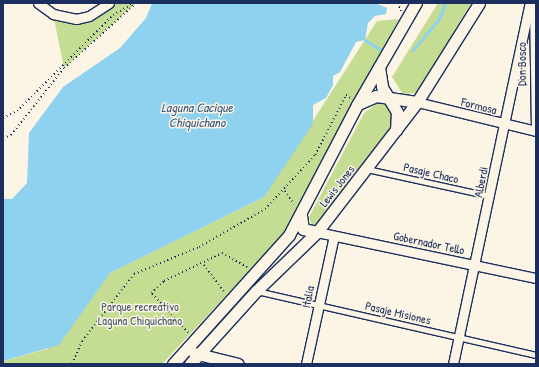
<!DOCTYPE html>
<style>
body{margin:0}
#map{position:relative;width:539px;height:367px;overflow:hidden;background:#fcf5e5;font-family:"Patrick Hand",sans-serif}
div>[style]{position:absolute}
.green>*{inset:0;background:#c4dd93}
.water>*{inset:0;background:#8ed2ef}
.stream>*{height:2.5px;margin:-1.25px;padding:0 1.25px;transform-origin:1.25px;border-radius:1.25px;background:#8ed2ef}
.path>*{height:1.5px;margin-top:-0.75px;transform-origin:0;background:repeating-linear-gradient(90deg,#1b2f5e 0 1px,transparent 0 4px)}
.roads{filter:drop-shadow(1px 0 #1b2f5e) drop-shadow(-1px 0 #1b2f5e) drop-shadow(0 1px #1b2f5e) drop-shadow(0 -1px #1b2f5e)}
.service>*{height:4.5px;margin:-2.25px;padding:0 2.25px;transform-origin:2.25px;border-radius:2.25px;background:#fcf5e5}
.minor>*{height:9px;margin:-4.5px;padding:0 4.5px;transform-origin:4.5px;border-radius:4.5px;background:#fcf5e5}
.tertiary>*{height:11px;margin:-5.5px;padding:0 5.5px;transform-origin:5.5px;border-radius:5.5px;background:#fcf5e5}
span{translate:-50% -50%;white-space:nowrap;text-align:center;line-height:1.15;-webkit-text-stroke:3px #fcf5e5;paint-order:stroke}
.street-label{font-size:12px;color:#1b2f5e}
.park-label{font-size:12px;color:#455a6b}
.water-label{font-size:13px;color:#385882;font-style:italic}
.frame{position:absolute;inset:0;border:4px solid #1b2f5e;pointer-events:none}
</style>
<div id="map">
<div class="green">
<i style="clip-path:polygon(109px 3px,136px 3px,64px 68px,53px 14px,76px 19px)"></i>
<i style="clip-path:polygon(438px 3px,471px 3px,417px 93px,403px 94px,392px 77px)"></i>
<i style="clip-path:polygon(399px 19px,284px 234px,162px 364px,3px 364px,3px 361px,47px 349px,110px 273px,264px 197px,377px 21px)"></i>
<i style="clip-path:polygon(379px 102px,388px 106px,396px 121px,320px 225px,312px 227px,309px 217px,364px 113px)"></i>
</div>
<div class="water">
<i style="clip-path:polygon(152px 3px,375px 3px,387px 8px,386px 14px,375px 16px,368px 23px,365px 40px,356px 42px,340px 72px,333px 76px,333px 85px,326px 98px,313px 105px,313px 124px,264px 197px,110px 273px,59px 345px,3px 361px,3px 199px,12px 199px,27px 183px,29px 133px,63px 87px,120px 48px,146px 18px)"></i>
</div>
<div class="stream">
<i style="left:365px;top:40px;width:21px;rotate:31deg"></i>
<i style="left:413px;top:50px;width:40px;rotate:-50deg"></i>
<i style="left:439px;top:19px;width:17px;rotate:-69deg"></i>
</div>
<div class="path">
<i style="left:398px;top:3px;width:9px;rotate:69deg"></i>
<i style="left:3px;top:118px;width:16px;rotate:-27deg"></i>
<i style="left:17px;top:111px;width:136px;rotate:-45deg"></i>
<i style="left:113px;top:15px;width:24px;rotate:-30deg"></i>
<i style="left:3px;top:138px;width:9px;rotate:-21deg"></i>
<i style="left:11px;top:135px;width:85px;rotate:-51.7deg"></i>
<i style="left:64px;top:68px;width:97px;rotate:-42.1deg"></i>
<i style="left:285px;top:191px;width:16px;rotate:55deg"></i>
<i style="left:204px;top:265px;width:34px;rotate:53deg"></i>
<i style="left:188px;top:333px;width:54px;rotate:-132.8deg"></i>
<i style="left:151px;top:293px;width:18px;rotate:-43deg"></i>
<i style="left:164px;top:281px;width:64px;rotate:-25.8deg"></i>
<i style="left:222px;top:253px;width:29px;rotate:29deg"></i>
<i style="left:72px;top:364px;width:25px;rotate:-67deg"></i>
<i style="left:82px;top:341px;width:85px;rotate:-52.2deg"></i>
<i style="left:134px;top:274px;width:70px;rotate:-22.6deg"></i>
<i style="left:199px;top:247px;width:76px;rotate:-29.9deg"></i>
<i style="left:265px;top:209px;width:74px;rotate:-47.2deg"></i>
<i style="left:315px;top:155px;width:68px;rotate:-62.7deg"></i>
<i style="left:346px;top:95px;width:6px;rotate:31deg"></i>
</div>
<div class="roads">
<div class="service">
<i style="left:367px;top:169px;width:126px;rotate:12.4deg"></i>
<i style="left:257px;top:291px;width:286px;rotate:12.9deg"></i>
</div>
<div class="minor">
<i style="left:38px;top:3px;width:19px;rotate:36deg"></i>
<i style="left:53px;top:14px;width:24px;rotate:12deg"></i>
<i style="left:76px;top:19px;width:13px;rotate:-13deg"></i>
<i style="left:89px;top:16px;width:24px;rotate:-33deg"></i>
<i style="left:534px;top:3px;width:122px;rotate:89.1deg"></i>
<i style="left:417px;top:102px;width:122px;rotate:13.7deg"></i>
<i style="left:317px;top:232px;width:224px;rotate:11.9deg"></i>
<i style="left:306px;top:364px;width:131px;rotate:-77.7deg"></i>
<i style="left:453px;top:364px;width:369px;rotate:-78deg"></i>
</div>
<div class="tertiary">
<i style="left:379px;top:67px;width:20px;rotate:81deg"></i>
<i style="left:382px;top:87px;width:29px;rotate:59deg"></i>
<i style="left:397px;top:112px;width:18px;rotate:93deg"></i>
<i style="left:358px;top:104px;width:20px;rotate:-24deg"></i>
<i style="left:376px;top:96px;width:41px;rotate:8.3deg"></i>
<i style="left:301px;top:215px;width:14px;rotate:82deg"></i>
<i style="left:303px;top:229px;width:14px;rotate:12deg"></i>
<i style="left:194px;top:353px;width:45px;rotate:14deg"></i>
<i style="left:173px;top:364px;width:173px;rotate:-48deg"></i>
<i style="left:289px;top:235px;width:147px;rotate:-62.4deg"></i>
<i style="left:357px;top:105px;width:118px;rotate:-60deg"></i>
<i style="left:190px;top:364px;width:98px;rotate:-47.9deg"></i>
<i style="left:256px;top:291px;width:85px;rotate:-44deg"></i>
<i style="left:317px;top:232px;width:164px;rotate:-52.4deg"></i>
<i style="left:417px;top:102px;width:117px;rotate:-57.9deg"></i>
</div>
</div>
<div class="street-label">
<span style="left:522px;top:64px;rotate:-90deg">Don Bosco</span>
<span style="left:479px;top:106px;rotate:14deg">Formosa</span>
<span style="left:431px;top:173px;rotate:13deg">Pasaje Chaco</span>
<span style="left:481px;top:182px;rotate:-79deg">Alberdi</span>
<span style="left:337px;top:186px;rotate:-52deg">Lewis Jones</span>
<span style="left:429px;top:243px;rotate:12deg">Gobernador Tello</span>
<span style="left:308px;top:297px;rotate:-78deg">Italia</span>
<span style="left:398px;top:313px;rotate:13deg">Pasaje Misiones</span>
</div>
<div class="park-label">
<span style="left:140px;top:314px">Parque recreativo<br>Laguna Chiquichano</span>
</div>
<div class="water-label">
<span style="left:197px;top:115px">Laguna Cacique<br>Chiquichano</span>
</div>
<div class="frame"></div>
</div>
